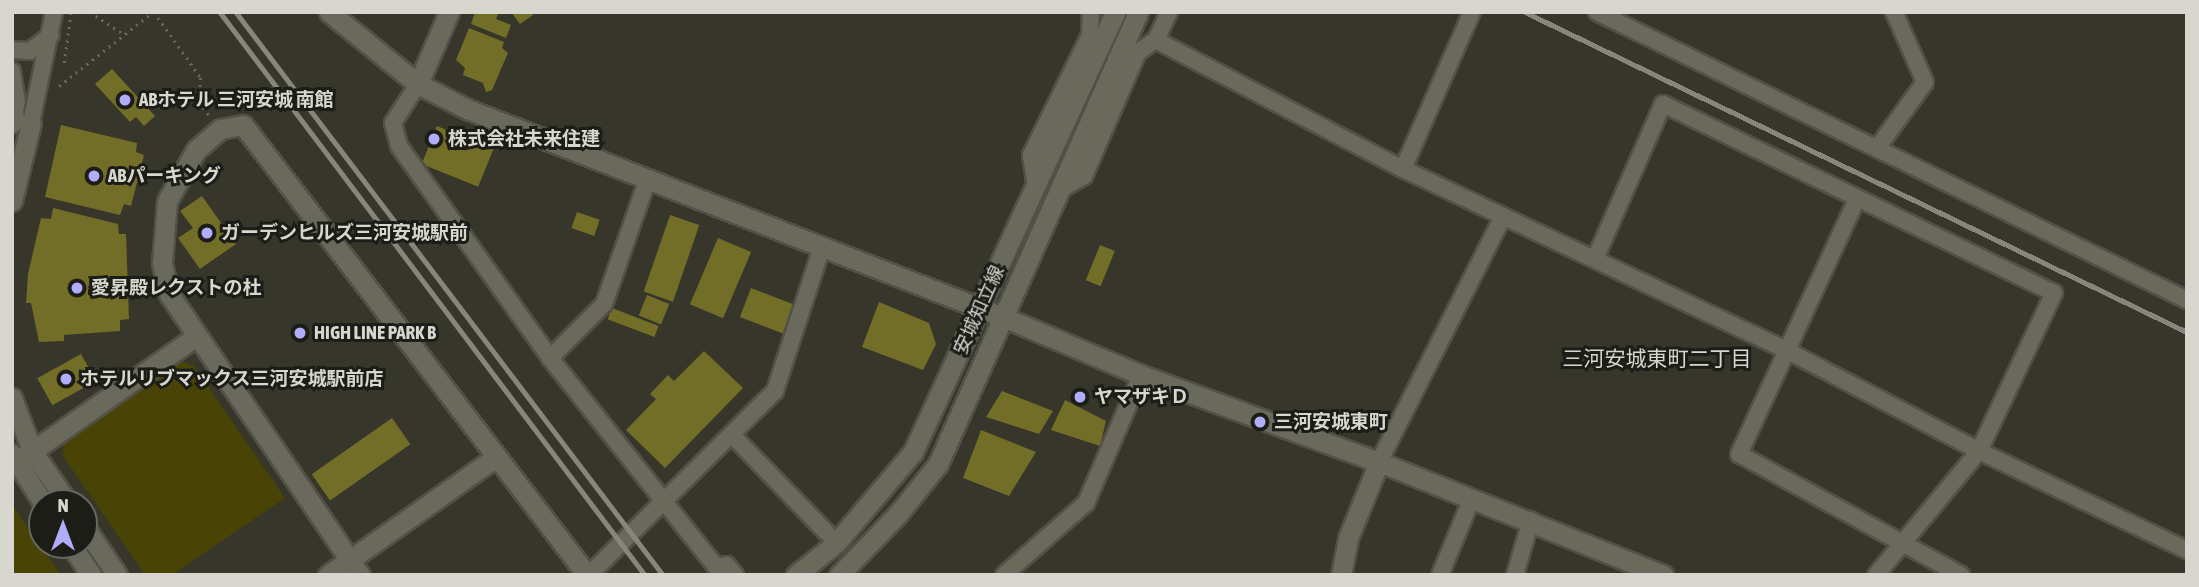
<!DOCTYPE html>
<meta charset="utf-8">
<style>
body{margin:0}
#map{position:relative;width:2199px;height:587px;overflow:hidden;background:#36362a;font-family:"Asap Condensed","Noto Sans JP",sans-serif}
div>[style]{position:absolute}
.green>*{inset:0;background:#494405}
.building>*{inset:0;background:#726d27;transform-origin:0 0}
.path>*{height:2.5px;margin-top:-1.25px;transform-origin:0;background:repeating-linear-gradient(90deg,#69695e 0 2px,transparent 0 7px)}
.roads{filter:drop-shadow(2px 0 #525148) drop-shadow(-2px 0 #525148) drop-shadow(0 2px #525148) drop-shadow(0 -2px #525148)}
.minor>*{height:16px;margin:-8px;padding:0 8px;transform-origin:8px;border-radius:8px;background:#69695c}
.tertiary>*{height:19px;margin:-9.5px;padding:0 9.5px;transform-origin:9.5px;border-radius:9.5px;background:#69695c}
.secondary>*{height:19px;margin:-9.5px;padding:0 9.5px;transform-origin:9.5px;border-radius:9.5px;background:#69695c}
.rail>*{height:4.5px;margin:-2.25px;padding:0 2.25px;transform-origin:2.25px;border-radius:2.25px;background:#86867c}
.dots>*{width:19px;height:19px;translate:-50% -50%;box-sizing:border-box;border:4px solid #1d1d18;border-radius:50%}
span{translate:-50% -50%;white-space:nowrap;text-align:center;line-height:1.15;-webkit-text-stroke:6px #1d1d18;paint-order:stroke}
.poi-label{font-size:19px;color:#d7d7d0;font-weight:700}
.left{translate:0 -50%;text-align:left}
.street-label{font-size:19px;color:#d7d7d0}
.neighbourhood-label{font-size:21px;color:#d7d7d0}
.frame{position:absolute;inset:0;border:14px solid #d7d7d0;pointer-events:none}
.north{position:absolute;left:28px;top:489px;width:70px;height:70px;box-sizing:border-box;background:#1d1d18;border:2px solid #676762;border-radius:50%;rotate:0deg;font-size:19px;font-weight:700;line-height:28px;text-align:center;color:#d7d7d0}
.north::after{content:'';display:block;margin:auto;width:24px;height:32px;background:#b0aefa;clip-path:polygon(50% 0,100% 100%,50% 72%,0 100%)}
</style>
<div id="map">
<div class="green">
<i style="clip-path:polygon(178px 360px,194px 366px,285px 498px,172px 575px,145px 575px,63px 456px,63px 438px)"></i>
<i style="clip-path:polygon(12px 505px,61px 575px,12px 575px)"></i>
</div>
<div class="building">
<i style="clip-path:polygon(475px 12px,499px 12px,496px 19px,511px 25px,506px 38px,471px 24px)"></i>
<i style="clip-path:polygon(511px 12px,531px 12px,533px 15px,520px 24px)"></i>
<i style="clip-path:polygon(469px 28px,504px 42px,502px 48px,508px 53px,492px 90px,486px 92px,483px 83px,463px 75px,465px 68px,456px 60px)"></i>
<i style="clip-path:polygon(112px 69px,155px 116px,144px 126px,136px 117px,130px 122px,95px 84px)"></i>
<i style="clip-path:polygon(61px 125px,137px 143px,136px 152px,144px 155px,131px 206px,124px 204px,120px 215px,45px 197px)"></i>
<i style="left:437px;top:126px;width:61px;height:41px;rotate:22deg"></i>
<i style="clip-path:polygon(202px 196px,236px 244px,200px 269px,178px 238px,193px 228px,180px 211px)"></i>
<i style="clip-path:polygon(53px 208px,118px 224px,119px 234px,126px 234px,129px 319px,120px 320px,120px 331px,64px 335px,64px 341px,39px 342px,31px 303px,26px 303px,28px 274px,41px 218px,51px 219px)"></i>
<i style="left:577px;top:212px;width:24px;height:17px;rotate:19deg"></i>
<i style="left:670px;top:215px;width:31px;height:81px;rotate:19deg"></i>
<i style="left:718px;top:238px;width:36px;height:72px;rotate:23deg"></i>
<i style="left:1100px;top:245px;width:16px;height:38px;rotate:22deg"></i>
<i style="left:751px;top:288px;width:48px;height:31px;rotate:21deg"></i>
<i style="left:647px;top:295px;width:24px;height:22px;rotate:22deg"></i>
<i style="clip-path:polygon(879px 302px,929px 323px,936px 344px,923px 370px,862px 347px)"></i>
<i style="left:612px;top:308px;width:50px;height:12px;rotate:21deg"></i>
<i style="clip-path:polygon(704px 351px,743px 388px,665px 468px,626px 430px,656px 399px,650px 394px,668px 375px,674px 381px)"></i>
<i style="left:81px;top:354px;width:31px;height:50px;rotate:61deg"></i>
<i style="clip-path:polygon(1002px 391px,1053px 411px,1039px 434px,986px 417px)"></i>
<i style="clip-path:polygon(1065px 400px,1106px 421px,1100px 446px,1051px 430px)"></i>
<i style="left:392px;top:418px;width:32px;height:98px;rotate:55deg"></i>
<i style="clip-path:polygon(981px 430px,1036px 452px,1009px 496px,963px 478px)"></i>
</div>
<div class="path">
<i style="left:90px;top:12px;width:42px;rotate:33.3deg"></i>
<i style="left:154px;top:12px;width:81px;rotate:54.5deg"></i>
<i style="left:201px;top:78px;width:24px;rotate:95deg"></i>
<i style="left:199px;top:102px;width:18px;rotate:52deg"></i>
<i style="left:64px;top:63px;width:51px;rotate:-82.2deg"></i>
<i style="left:59px;top:86px;width:120px;rotate:-38.2deg"></i>
</div>
<div class="roads">
<div class="minor">
<i style="left:1597px;top:12px;width:657px;rotate:26.02deg"></i>
<i style="left:1156px;top:40px;width:279px;rotate:27.6deg"></i>
<i style="left:1403px;top:169px;width:421px;rotate:25.3deg"></i>
<i style="left:1784px;top:349px;width:220px;rotate:27.6deg"></i>
<i style="left:1979px;top:451px;width:230px;rotate:25.5deg"></i>
<i style="left:12px;top:50px;width:18px;rotate:3deg"></i>
<i style="left:30px;top:51px;width:26px;rotate:-37deg"></i>
<i style="left:12px;top:71px;width:30px;rotate:81deg"></i>
<i style="left:17px;top:101px;width:15px;rotate:101deg"></i>
<i style="left:418px;top:84px;width:46px;rotate:122.7deg"></i>
<i style="left:393px;top:123px;width:24px;rotate:75deg"></i>
<i style="left:399px;top:146px;width:260px;rotate:54.5deg"></i>
<i style="left:550px;top:358px;width:267px;rotate:51.5deg"></i>
<i style="left:716px;top:567px;width:11px;rotate:-10deg"></i>
<i style="left:727px;top:565px;width:13px;rotate:51deg"></i>
<i style="left:31px;top:123px;width:113px;rotate:-78.3deg"></i>
<i style="left:1878px;top:147px;width:80px;rotate:-54.1deg"></i>
<i style="left:1925px;top:82px;width:77px;rotate:-113.9deg"></i>
<i style="left:1403px;top:169px;width:171px;rotate:-66.3deg"></i>
<i style="left:1035px;top:181px;width:26px;rotate:-99deg"></i>
<i style="left:1031px;top:155px;width:134px;rotate:-63.8deg"></i>
<i style="left:1090px;top:35px;width:23px;rotate:-88deg"></i>
<i style="left:1058px;top:191px;width:30px;rotate:-30deg"></i>
<i style="left:1084px;top:176px;width:135px;rotate:-66.5deg"></i>
<i style="left:1138px;top:52px;width:22px;rotate:-34deg"></i>
<i style="left:1156px;top:40px;width:31px;rotate:-65deg"></i>
<i style="left:1856px;top:201px;width:279px;rotate:114.8deg"></i>
<i style="left:1739px;top:454px;width:253px;rotate:28.6deg"></i>
<i style="left:1595px;top:259px;width:169px;rotate:-66.3deg"></i>
<i style="left:1663px;top:104px;width:434px;rotate:25.8deg"></i>
<i style="left:2054px;top:293px;width:175px;rotate:115.4deg"></i>
<i style="left:1979px;top:451px;width:161px;rotate:129.7deg"></i>
<i style="left:550px;top:358px;width:76px;rotate:-45deg"></i>
<i style="left:604px;top:304px;width:130px;rotate:-70.7deg"></i>
<i style="left:732px;top:435px;width:136px;rotate:45.9deg"></i>
<i style="left:1379px;top:462px;width:275px;rotate:-63.2deg"></i>
<i style="left:589px;top:575px;width:262px;rotate:-44.7deg"></i>
<i style="left:775px;top:391px;width:148px;rotate:-71.9deg"></i>
<i style="left:1004px;top:575px;width:109px;rotate:-41.3deg"></i>
<i style="left:1086px;top:503px;width:139px;rotate:-66.7deg"></i>
<i style="left:1440px;top:575px;width:83px;rotate:-67.4deg"></i>
<i style="left:1515px;top:575px;width:57px;rotate:-73.8deg"></i>
</div>
<div class="tertiary">
<i style="left:329px;top:12px;width:114px;rotate:39deg"></i>
<i style="left:418px;top:84px;width:55px;rotate:27deg"></i>
<i style="left:467px;top:109px;width:575px;rotate:21.21deg"></i>
<i style="left:1003px;top:317px;width:150px;rotate:22.8deg"></i>
<i style="left:1141px;top:375px;width:253px;rotate:20.1deg"></i>
<i style="left:1379px;top:462px;width:306px;rotate:21.7deg"></i>
<i style="left:418px;top:84px;width:78px;rotate:-66.7deg"></i>
<i style="left:21px;top:459px;width:213px;rotate:-35deg"></i>
<i style="left:328px;top:575px;width:205px;rotate:-35.1deg"></i>
<i style="left:360px;top:575px;width:340px;rotate:-124.2deg"></i>
<i style="left:169px;top:294px;width:32px;rotate:-103deg"></i>
<i style="left:162px;top:263px;width:62px;rotate:-85.4deg"></i>
<i style="left:167px;top:201px;width:59px;rotate:-60.4deg"></i>
<i style="left:196px;top:150px;width:32px;rotate:-41deg"></i>
<i style="left:220px;top:129px;width:23px;rotate:-10deg"></i>
<i style="left:243px;top:125px;width:566px;rotate:52.6deg"></i>
<i style="left:1341px;top:575px;width:38px;rotate:-79deg"></i>
<i style="left:1348px;top:538px;width:82px;rotate:-67.8deg"></i>
</div>
<div class="secondary">
<i style="left:12px;top:123px;width:7px;rotate:-74deg"></i>
<i style="left:12px;top:201px;width:80px;rotate:-76.3deg"></i>
<i style="left:12px;top:398px;width:57px;rotate:69.3deg"></i>
<i style="left:32px;top:451px;width:63px;rotate:55.3deg"></i>
<i style="left:12px;top:454px;width:58px;rotate:57.7deg"></i>
<i style="left:84px;top:526px;width:59px;rotate:56deg"></i>
<i style="left:71px;top:545px;width:36px;rotate:56deg"></i>
<i style="left:796px;top:575px;width:51px;rotate:-38.7deg"></i>
<i style="left:836px;top:543px;width:119px;rotate:-49.8deg"></i>
<i style="left:913px;top:452px;width:484px;rotate:-65.3deg"></i>
<i style="left:839px;top:575px;width:85px;rotate:-46deg"></i>
<i style="left:898px;top:514px;width:64px;rotate:-51.3deg"></i>
<i style="left:938px;top:464px;width:494px;rotate:-66.1deg"></i>
</div>
</div>
<div class="rail">
<i style="left:220px;top:12px;width:705px;rotate:52.95deg"></i>
<i style="left:236px;top:12px;width:707px;rotate:52.82deg"></i>
<i style="left:1525px;top:12px;width:735px;rotate:25.8deg"></i>
</div>
<div class="dots">
<i style="left:125px;top:100px;background:#b0aefa"></i>
<i style="left:434px;top:139px;background:#b0aefa"></i>
<i style="left:94px;top:176px;background:#b0aefa"></i>
<i style="left:207px;top:233px;background:#b0aefa"></i>
<i style="left:77px;top:288px;background:#b0aefa"></i>
<i style="left:300px;top:333px;background:#b0aefa"></i>
<i style="left:66px;top:379px;background:#b0aefa"></i>
<i style="left:1080px;top:397px;background:#b0aefa"></i>
<i style="left:1260px;top:422px;background:#b0aefa"></i>
</div>
<div class="poi-label">
<span class="left" style="left:139px;top:100px">ABホテル 三河安城 南館</span>
<span class="left" style="left:448px;top:139px">株式会社未来住建</span>
<span class="left" style="left:108px;top:176px">ABパーキング</span>
<span class="left" style="left:221px;top:233px">ガーデンヒルズ三河安城駅前</span>
<span class="left" style="left:91px;top:288px">愛昇殿レクストの杜</span>
<span class="left" style="left:314px;top:333px">HIGH LINE PARK B</span>
<span class="left" style="left:80px;top:379px">ホテルリブマックス三河安城駅前店</span>
<span class="left" style="left:1094px;top:397px">ヤマザキＤ</span>
<span class="left" style="left:1274px;top:422px">三河安城東町</span>
</div>
<div class="street-label">
<span style="left:979px;top:310px;rotate:-66deg">安城知立線</span>
</div>
<div class="neighbourhood-label">
<span style="left:1657px;top:358px">三河安城東町二丁目</span>
</div>
<div class="frame"></div>
<div class="north">N</div>
</div>
